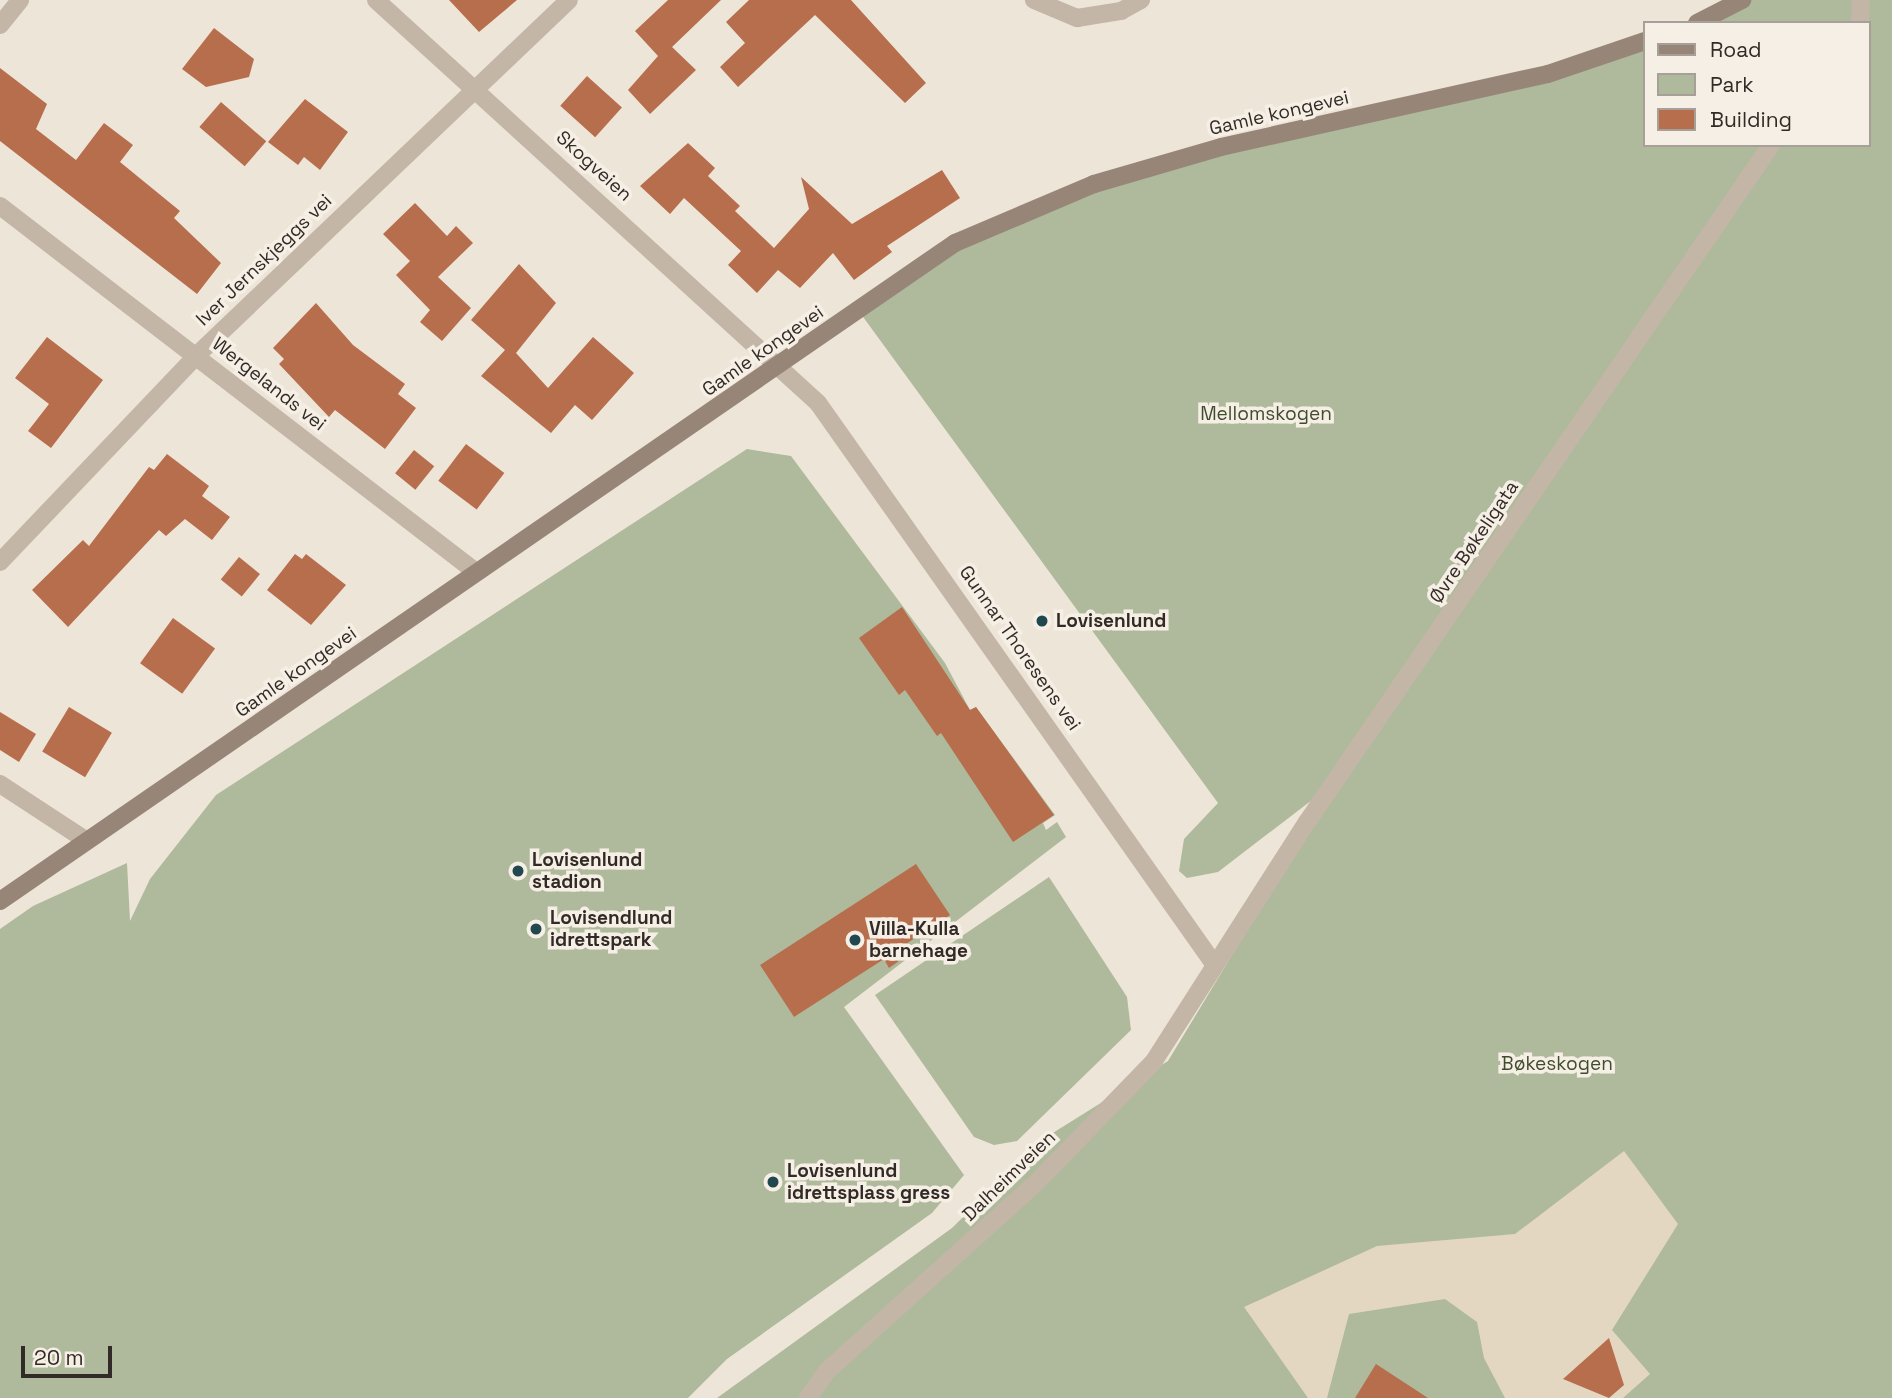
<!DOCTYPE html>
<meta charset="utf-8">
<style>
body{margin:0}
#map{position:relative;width:1892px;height:1398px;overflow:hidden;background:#eee5d9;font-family:"Space Grotesk",sans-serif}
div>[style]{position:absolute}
.green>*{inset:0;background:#aeba9b}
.plaza>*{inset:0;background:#e4d7c2}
.building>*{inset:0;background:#b76e4d;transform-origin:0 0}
.street>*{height:18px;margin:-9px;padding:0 9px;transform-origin:9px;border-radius:9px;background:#c4b6a7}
.secondary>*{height:18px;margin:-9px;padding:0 9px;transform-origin:9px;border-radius:9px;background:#978678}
.dots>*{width:19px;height:19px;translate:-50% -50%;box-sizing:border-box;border:4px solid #f6efe5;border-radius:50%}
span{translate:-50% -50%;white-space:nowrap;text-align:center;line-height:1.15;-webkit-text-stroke:7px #f6efe5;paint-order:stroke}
.street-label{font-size:19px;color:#312a26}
.park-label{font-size:19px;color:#3f4c2d}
.poi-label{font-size:19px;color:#312a26;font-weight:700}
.left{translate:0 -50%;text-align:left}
.legend{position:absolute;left:1643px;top:21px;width:228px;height:126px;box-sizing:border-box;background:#f6efe5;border:2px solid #a7a099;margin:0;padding:9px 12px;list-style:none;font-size:21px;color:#312a26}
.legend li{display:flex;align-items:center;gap:14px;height:35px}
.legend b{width:35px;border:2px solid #a7a099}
.scale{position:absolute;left:21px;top:1346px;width:91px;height:32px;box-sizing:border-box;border:4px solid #312a26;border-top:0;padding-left:9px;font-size:21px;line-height:24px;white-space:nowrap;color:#312a26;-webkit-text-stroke:5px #f6efe5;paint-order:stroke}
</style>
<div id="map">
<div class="green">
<i style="clip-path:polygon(1742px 0,1892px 0,1892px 1398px,717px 1398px,952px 1228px,1040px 1141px,1168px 1061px,1338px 780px,1218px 872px,1187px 878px,1179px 871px,1184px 839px,1218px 803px,858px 310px,955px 243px,1094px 184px,1645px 41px,1645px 145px,1869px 145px,1869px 23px,1697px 23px)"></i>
<i style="clip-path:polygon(747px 449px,791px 456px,945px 663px,970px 710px,976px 707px,1055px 815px,1043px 823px,1046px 830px,1057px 822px,1066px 837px,844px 1007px,964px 1175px,932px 1213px,727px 1359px,688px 1398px,0 1398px,0 929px,33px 906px,127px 863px,130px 921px,150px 879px,216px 795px)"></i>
<i style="clip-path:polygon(1049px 877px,1127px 997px,1131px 1030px,1017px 1141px,994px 1145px,974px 1137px,875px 995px)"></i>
</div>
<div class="plaza">
<i style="clip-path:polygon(1624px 1151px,1678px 1224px,1612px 1330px,1650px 1374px,1623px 1398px,1505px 1398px,1484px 1358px,1477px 1322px,1445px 1299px,1349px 1314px,1327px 1398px,1308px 1398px,1244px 1307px,1377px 1246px,1515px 1234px)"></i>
</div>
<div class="building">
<i style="clip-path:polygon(449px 0,517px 0,479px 32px)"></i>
<i style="clip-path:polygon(668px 0,721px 0,672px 47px,696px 70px,650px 114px,628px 90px,658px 56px,635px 31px)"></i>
<i style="clip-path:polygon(749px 0,851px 0,926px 83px,905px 103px,815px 15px,738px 87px,720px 67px,745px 43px,726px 22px)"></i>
<i style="clip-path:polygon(214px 28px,254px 59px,249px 77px,206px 87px,182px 69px)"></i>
<i style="clip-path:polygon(0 68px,47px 104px,36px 129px,76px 160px,104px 123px,133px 145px,120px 162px,180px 211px,174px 218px,221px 263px,197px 294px,0 141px)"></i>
<i style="left:587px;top:76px;width:47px;height:40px;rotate:42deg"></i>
<i style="clip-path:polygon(305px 99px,348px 132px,320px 170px,304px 157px,298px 165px,268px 142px)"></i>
<i style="left:221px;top:102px;width:60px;height:33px;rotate:41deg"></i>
<i style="clip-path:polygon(688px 143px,715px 168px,708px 176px,740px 206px,735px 211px,774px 248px,809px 209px,801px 177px,852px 224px,942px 170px,960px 198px,887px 246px,892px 252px,854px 280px,833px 253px,800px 288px,778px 270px,757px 293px,728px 265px,741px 251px,684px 198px,670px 214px,640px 186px)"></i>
<i style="clip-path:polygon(415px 203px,447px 236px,456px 226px,473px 243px,438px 277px,471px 308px,442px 341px,420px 322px,430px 310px,396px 275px,410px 261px,383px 234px)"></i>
<i style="clip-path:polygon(519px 264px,556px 303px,516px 353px,548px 388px,593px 337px,634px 373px,592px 420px,575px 405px,551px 433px,481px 376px,505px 350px,471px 320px)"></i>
<i style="clip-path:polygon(316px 303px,353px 345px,405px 384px,398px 394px,416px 408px,385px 449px,335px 410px,329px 417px,279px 364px,284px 359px,273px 348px)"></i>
<i style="clip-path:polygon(47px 337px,103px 380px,51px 448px,28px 431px,49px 404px,15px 378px)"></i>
<i style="left:466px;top:444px;width:48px;height:46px;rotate:37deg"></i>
<i style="left:414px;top:450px;width:26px;height:30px;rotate:39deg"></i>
<i style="clip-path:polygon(167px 454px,209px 486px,202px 496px,230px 517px,212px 540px,185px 519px,166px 536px,159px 530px,68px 627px,32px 590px,83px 540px,89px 546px,149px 467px,154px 470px)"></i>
<i style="clip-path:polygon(295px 554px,302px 559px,306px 554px,346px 585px,311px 625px,267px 590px)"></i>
<i style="left:239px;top:557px;width:27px;height:29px;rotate:39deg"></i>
<i style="clip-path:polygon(902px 607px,970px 710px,976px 707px,1054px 815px,1013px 842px,941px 733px,937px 736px,905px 690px,899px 695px,859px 638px)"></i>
<i style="left:173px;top:618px;width:52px;height:56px;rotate:36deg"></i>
<i style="left:69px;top:707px;width:50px;height:52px;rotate:31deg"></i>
<i style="clip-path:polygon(0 712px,36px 734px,19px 762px,0 750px)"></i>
<i style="clip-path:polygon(916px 864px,950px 915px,906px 944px,912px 952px,889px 968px,884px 959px,794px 1017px,760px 965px)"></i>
<i style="clip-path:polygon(1609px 1338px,1624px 1385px,1609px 1398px,1563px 1379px)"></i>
<i style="clip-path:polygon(1376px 1364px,1428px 1398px,1355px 1398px)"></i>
</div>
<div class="street">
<i style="left:376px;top:0;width:598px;rotate:42.36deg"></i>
<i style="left:818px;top:403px;width:687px;rotate:54.78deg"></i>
<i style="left:1034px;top:0;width:47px;rotate:22.7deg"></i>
<i style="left:1077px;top:18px;width:45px;rotate:-9deg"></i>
<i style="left:1121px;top:11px;width:23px;rotate:-29deg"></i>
<i style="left:1860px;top:23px;width:23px;rotate:-88deg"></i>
<i style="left:0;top:25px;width:32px;rotate:-51deg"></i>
<i style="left:0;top:206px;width:600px;rotate:37.56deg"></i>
<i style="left:0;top:562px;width:286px;rotate:-46.4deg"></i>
<i style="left:197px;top:355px;width:514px;rotate:-43.66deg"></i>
<i style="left:0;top:784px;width:104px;rotate:33.2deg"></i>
<i style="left:808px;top:1398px;width:33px;rotate:-55deg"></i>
<i style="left:827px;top:1371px;width:280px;rotate:-42deg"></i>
<i style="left:1035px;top:1184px;width:171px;rotate:-45.9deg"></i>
<i style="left:1154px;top:1061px;width:284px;rotate:-57.4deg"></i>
<i style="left:1307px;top:822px;width:821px;rotate:-55.57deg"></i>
</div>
<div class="secondary">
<i style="left:1697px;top:23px;width:51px;rotate:-27.1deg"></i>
<i style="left:0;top:901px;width:1160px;rotate:-34.57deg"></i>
<i style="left:955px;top:243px;width:151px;rotate:-23deg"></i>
<i style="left:1094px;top:184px;width:132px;rotate:-16.2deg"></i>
<i style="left:1221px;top:147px;width:335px;rotate:-12.6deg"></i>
<i style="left:1548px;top:74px;width:102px;rotate:-18.8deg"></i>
</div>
<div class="dots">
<i style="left:1042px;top:621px;background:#21484e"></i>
<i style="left:518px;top:871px;background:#21484e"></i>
<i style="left:536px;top:929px;background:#21484e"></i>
<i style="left:855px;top:940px;background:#21484e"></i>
<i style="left:773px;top:1182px;background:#21484e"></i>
</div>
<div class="street-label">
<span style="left:1279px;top:113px;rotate:-13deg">Gamle kongevei</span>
<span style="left:594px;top:166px;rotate:42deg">Skogveien</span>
<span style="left:264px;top:260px;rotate:-44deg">Iver Jernskjeggs vei</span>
<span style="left:763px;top:351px;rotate:-35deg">Gamle kongevei</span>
<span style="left:269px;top:384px;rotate:38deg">Wergelands vei</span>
<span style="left:1474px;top:542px;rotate:-56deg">Øvre Bøkeligata</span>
<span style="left:1020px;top:648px;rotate:55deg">Gunnar Thoresens vei</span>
<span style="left:296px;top:672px;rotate:-35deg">Gamle kongevei</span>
<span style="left:1009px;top:1176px;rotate:-44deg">Dalheimveien</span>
</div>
<div class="park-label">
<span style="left:1266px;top:414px">Mellomskogen</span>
<span style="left:1557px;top:1064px">Bøkeskogen</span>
</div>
<div class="poi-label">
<span class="left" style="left:1056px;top:621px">Lovisenlund</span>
<span class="left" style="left:532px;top:871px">Lovisenlund<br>stadion</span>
<span class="left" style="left:550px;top:929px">Lovisendlund<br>idrettspark</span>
<span class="left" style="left:869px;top:940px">Villa-Kulla<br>barnehage</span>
<span class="left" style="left:787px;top:1182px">Lovisenlund<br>idrettsplass gress</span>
</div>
<ul class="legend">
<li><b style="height:9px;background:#978678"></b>Road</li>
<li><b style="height:19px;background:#aeba9b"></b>Park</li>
<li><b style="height:19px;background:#b76e4d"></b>Building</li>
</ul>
<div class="scale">20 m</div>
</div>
